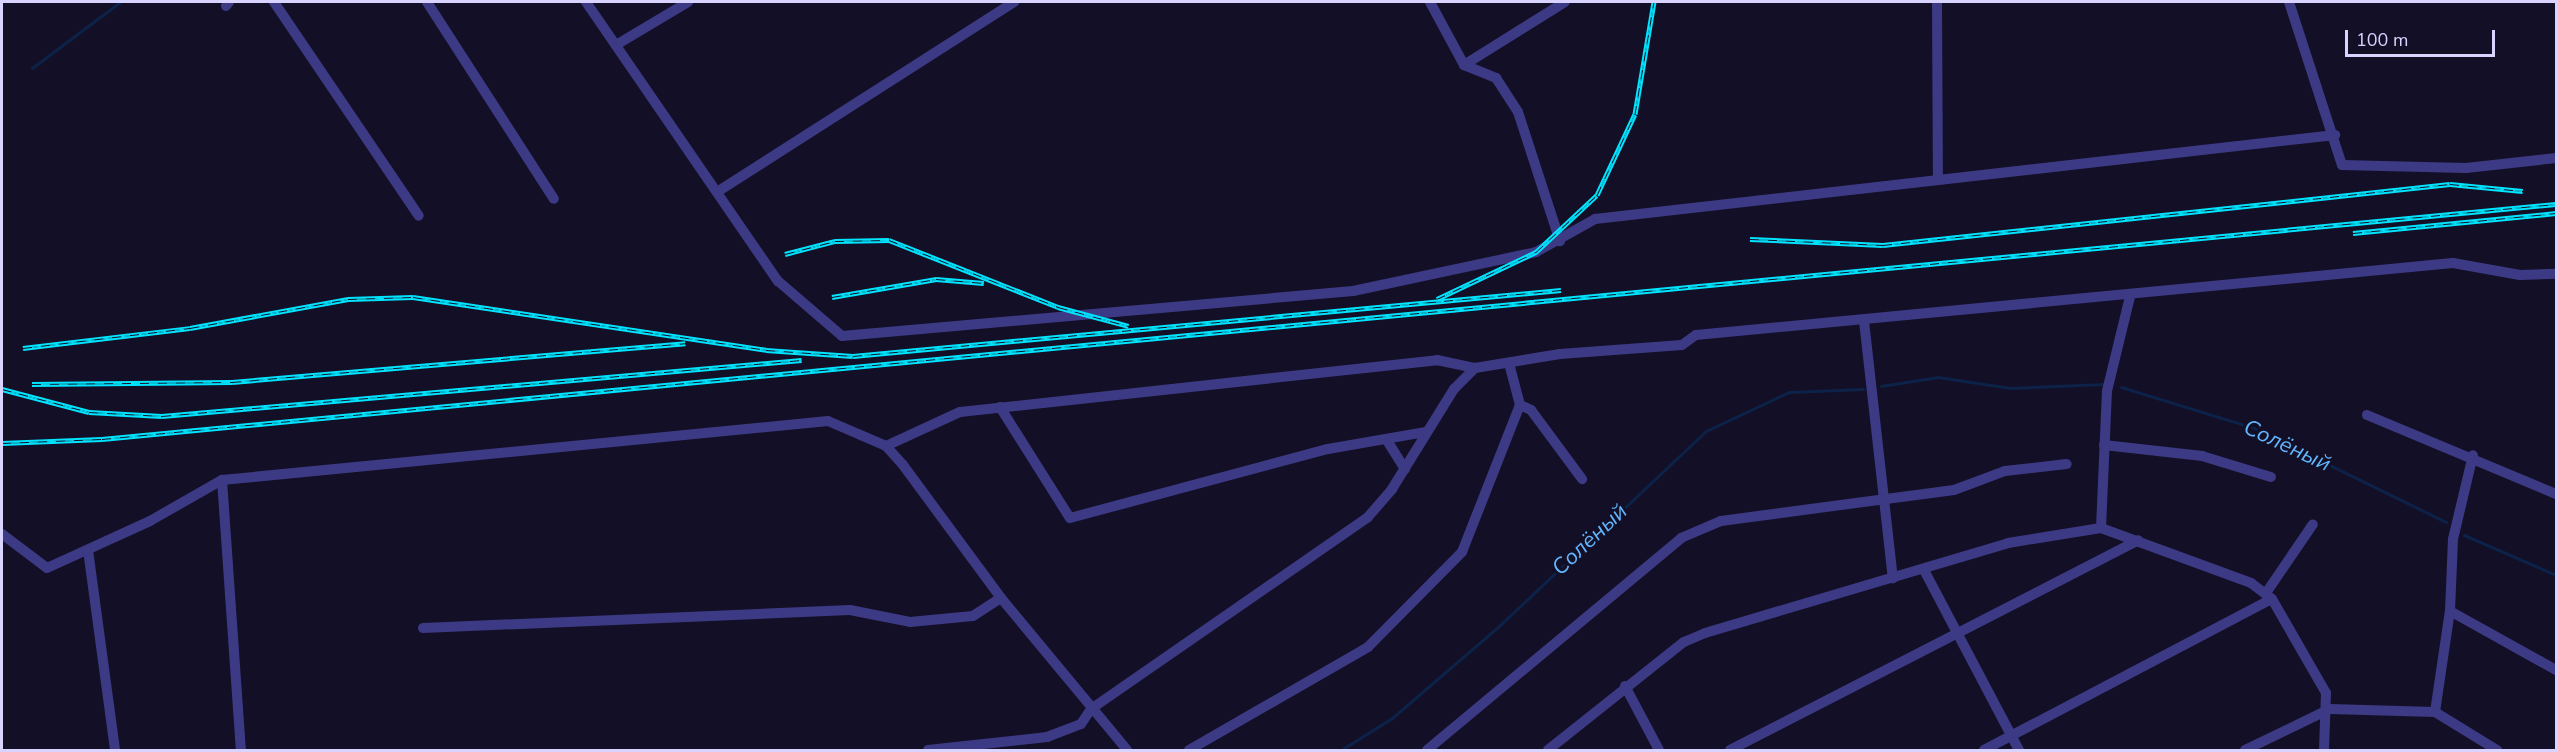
<!DOCTYPE html>
<meta charset="utf-8">
<style>
body{margin:0}
#map{position:relative;width:2558px;height:752px;overflow:hidden;background:#130f26;font-family:"Nunito Sans",sans-serif}
div>[style]{position:absolute}
.stream>*{height:3px;margin:-1.5px;padding:0 1.5px;transform-origin:1.5px;border-radius:1.5px;background:#0c2248}
.minor>*{height:10px;margin:-5px;padding:0 5px;transform-origin:5px;border-radius:5px;background:#3d3a85}
.rail>*{height:5px;margin-top:-2.5px;transform-origin:0;background:repeating-linear-gradient(90deg,#130f26 0 9px,#00e5ff 0 18px);box-sizing:border-box;border-block:2px solid #00e5ff}
span{translate:-50% -50%;white-space:nowrap;text-align:center;line-height:1.15;-webkit-text-stroke:6px #130f26;paint-order:stroke}
.water-label{font-size:22px;color:#62b6ff;font-style:italic}
.frame{position:absolute;inset:0;border:3px solid #d9d4ff;pointer-events:none}
.scale{position:absolute;left:2345px;top:30px;width:150px;height:27px;box-sizing:border-box;border:3px solid #d9d4ff;border-top:0;padding-left:8px;font-size:18px;line-height:21px;white-space:nowrap;color:#d9d4ff;-webkit-text-stroke:4px #130f26;paint-order:stroke}
</style>
<div id="map">
<div class="stream">
<i style="left:32px;top:68px;width:110px;rotate:-36.9deg"></i>
<i style="left:1881px;top:386px;width:58px;rotate:-9deg"></i>
<i style="left:1938px;top:377px;width:73px;rotate:8.7deg"></i>
<i style="left:2010px;top:388px;width:95px;rotate:-2.4deg"></i>
<i style="left:2121px;top:387px;width:139px;rotate:17.1deg"></i>
<i style="left:2254px;top:428px;width:214px;rotate:26.1deg"></i>
<i style="left:2464px;top:535px;width:100px;rotate:23.5deg"></i>
<i style="left:1341px;top:750px;width:60px;rotate:-32.1deg"></i>
<i style="left:1392px;top:718px;width:141px;rotate:-40.7deg"></i>
<i style="left:1499px;top:626px;width:284px;rotate:-43.3deg"></i>
<i style="left:1706px;top:431px;width:92px;rotate:-25.2deg"></i>
<i style="left:1789px;top:392px;width:74px;rotate:-2.3deg"></i>
</div>
<div class="minor">
<i style="left:274px;top:2px;width:258px;rotate:55.9deg"></i>
<i style="left:427px;top:2px;width:234px;rotate:57.2deg"></i>
<i style="left:586px;top:2px;width:339px;rotate:55.5deg"></i>
<i style="left:778px;top:281px;width:84px;rotate:40.7deg"></i>
<i style="left:842px;top:336px;width:513px;rotate:-5.03deg"></i>
<i style="left:1353px;top:291px;width:187px;rotate:-12deg"></i>
<i style="left:1536px;top:252px;width:68px;rotate:-29.2deg"></i>
<i style="left:1595px;top:219px;width:745px;rotate:-6.48deg"></i>
<i style="left:1430px;top:2px;width:72px;rotate:61.6deg"></i>
<i style="left:1464px;top:65px;width:35px;rotate:22deg"></i>
<i style="left:1496px;top:78px;width:40px;rotate:57.1deg"></i>
<i style="left:1518px;top:112px;width:136px;rotate:72deg"></i>
<i style="left:1937px;top:2px;width:178px;rotate:89.7deg"></i>
<i style="left:2289px;top:2px;width:171px;rotate:72deg"></i>
<i style="left:2342px;top:165px;width:124px;rotate:1.4deg"></i>
<i style="left:2466px;top:168px;width:91px;rotate:-6.3deg"></i>
<i style="left:226px;top:6px;width:5px;rotate:-53deg"></i>
<i style="left:616px;top:45px;width:84px;rotate:-30.8deg"></i>
<i style="left:1464px;top:65px;width:119px;rotate:-32deg"></i>
<i style="left:717px;top:192px;width:353px;rotate:-32.6deg"></i>
<i style="left:1864px;top:321px;width:259px;rotate:83.6deg"></i>
<i style="left:1520px;top:405px;width:12px;rotate:24deg"></i>
<i style="left:1531px;top:410px;width:86px;rotate:53.5deg"></i>
<i style="left:1000px;top:407px;width:131px;rotate:57.8deg"></i>
<i style="left:1070px;top:518px;width:267px;rotate:-15deg"></i>
<i style="left:1328px;top:449px;width:98px;rotate:-9.9deg"></i>
<i style="left:2367px;top:415px;width:205px;rotate:22.7deg"></i>
<i style="left:1388px;top:442px;width:32px;rotate:58deg"></i>
<i style="left:2104px;top:445px;width:99px;rotate:6.4deg"></i>
<i style="left:2202px;top:456px;width:72px;rotate:16.9deg"></i>
<i style="left:886px;top:446px;width:81px;rotate:-24.7deg"></i>
<i style="left:960px;top:412px;width:480px;rotate:-6.2deg"></i>
<i style="left:1437px;top:360px;width:39px;rotate:12deg"></i>
<i style="left:222px;top:480px;width:271px;rotate:86deg"></i>
<i style="left:2101px;top:528px;width:137px;rotate:-87.5deg"></i>
<i style="left:2107px;top:391px;width:97px;rotate:-76.3deg"></i>
<i style="left:2px;top:534px;width:56px;rotate:37.1deg"></i>
<i style="left:47px;top:568px;width:113px;rotate:-24.5deg"></i>
<i style="left:150px;top:521px;width:83px;rotate:-29.7deg"></i>
<i style="left:222px;top:480px;width:609px;rotate:-5.56deg"></i>
<i style="left:828px;top:421px;width:63px;rotate:23.3deg"></i>
<i style="left:886px;top:446px;width:25px;rotate:48deg"></i>
<i style="left:903px;top:465px;width:165px;rotate:53.6deg"></i>
<i style="left:1001px;top:598px;width:197px;rotate:50.3deg"></i>
<i style="left:88px;top:550px;width:202px;rotate:82.3deg"></i>
<i style="left:1924px;top:570px;width:204px;rotate:62.2deg"></i>
<i style="left:2266px;top:593px;width:83px;rotate:-55.7deg"></i>
<i style="left:2450px;top:611px;width:121px;rotate:29.1deg"></i>
<i style="left:423px;top:628px;width:427px;rotate:-2.4deg"></i>
<i style="left:850px;top:610px;width:61px;rotate:11.3deg"></i>
<i style="left:910px;top:622px;width:63px;rotate:-5.4deg"></i>
<i style="left:973px;top:616px;width:33px;rotate:-33deg"></i>
<i style="left:1625px;top:686px;width:72px;rotate:62deg"></i>
<i style="left:2435px;top:712px;width:102px;rotate:-81.6deg"></i>
<i style="left:2450px;top:611px;width:72px;rotate:-87.6deg"></i>
<i style="left:2453px;top:539px;width:86px;rotate:-76.6deg"></i>
<i style="left:928px;top:750px;width:120px;rotate:-6.2deg"></i>
<i style="left:1047px;top:737px;width:36px;rotate:-21deg"></i>
<i style="left:1081px;top:724px;width:18px;rotate:-56deg"></i>
<i style="left:1091px;top:709px;width:337px;rotate:-34.7deg"></i>
<i style="left:1368px;top:517px;width:37px;rotate:-49deg"></i>
<i style="left:1392px;top:489px;width:118px;rotate:-58.2deg"></i>
<i style="left:1454px;top:389px;width:30px;rotate:-45deg"></i>
<i style="left:1475px;top:368px;width:86px;rotate:-9.4deg"></i>
<i style="left:1560px;top:354px;width:122px;rotate:-4.2deg"></i>
<i style="left:1682px;top:345px;width:17px;rotate:-36deg"></i>
<i style="left:1696px;top:335px;width:760px;rotate:-5.43deg"></i>
<i style="left:2453px;top:263px;width:68px;rotate:10.2deg"></i>
<i style="left:2520px;top:275px;width:36px;rotate:-2deg"></i>
<i style="left:1189px;top:750px;width:207px;rotate:-29.9deg"></i>
<i style="left:1368px;top:647px;width:134px;rotate:-45.3deg"></i>
<i style="left:1462px;top:552px;width:158px;rotate:-68.5deg"></i>
<i style="left:1520px;top:405px;width:43px;rotate:-104.7deg"></i>
<i style="left:1427px;top:750px;width:331px;rotate:-39.8deg"></i>
<i style="left:1681px;top:538px;width:43px;rotate:-23deg"></i>
<i style="left:1721px;top:521px;width:235px;rotate:-7.6deg"></i>
<i style="left:1954px;top:490px;width:54px;rotate:-20.4deg"></i>
<i style="left:2005px;top:471px;width:62px;rotate:-6.4deg"></i>
<i style="left:1548px;top:750px;width:174px;rotate:-38.5deg"></i>
<i style="left:1684px;top:642px;width:23px;rotate:-23deg"></i>
<i style="left:1705px;top:633px;width:316px;rotate:-16.5deg"></i>
<i style="left:2008px;top:543px;width:94px;rotate:-9.2deg"></i>
<i style="left:2101px;top:528px;width:160px;rotate:20.1deg"></i>
<i style="left:2251px;top:583px;width:26px;rotate:37deg"></i>
<i style="left:2272px;top:599px;width:108px;rotate:60.1deg"></i>
<i style="left:2326px;top:693px;width:57px;rotate:92deg"></i>
<i style="left:1730px;top:750px;width:459px;rotate:-27.2deg"></i>
<i style="left:1984px;top:750px;width:325px;rotate:-27.7deg"></i>
<i style="left:2245px;top:750px;width:94px;rotate:-25.8deg"></i>
<i style="left:2330px;top:709px;width:105px;rotate:1.6deg"></i>
<i style="left:2435px;top:712px;width:73px;rotate:31.5deg"></i>
</div>
<div class="rail">
<i style="left:2353px;top:233px;width:204px;rotate:-5.6deg"></i>
<i style="left:1750px;top:239px;width:133px;rotate:2.6deg"></i>
<i style="left:1883px;top:245px;width:570px;rotate:-6.14deg"></i>
<i style="left:2450px;top:184px;width:73px;rotate:5.5deg"></i>
<i style="left:785px;top:254px;width:52px;rotate:-14.6deg"></i>
<i style="left:835px;top:241px;width:54px;rotate:-1.1deg"></i>
<i style="left:889px;top:240px;width:182px;rotate:21.6deg"></i>
<i style="left:1058px;top:307px;width:73px;rotate:15deg"></i>
<i style="left:832px;top:297px;width:106px;rotate:-9.8deg"></i>
<i style="left:936px;top:279px;width:48px;rotate:4.8deg"></i>
<i style="left:1437px;top:299px;width:110px;rotate:-25.4deg"></i>
<i style="left:1536px;top:252px;width:83px;rotate:-43.1deg"></i>
<i style="left:1597px;top:195px;width:89px;rotate:-64.9deg"></i>
<i style="left:1635px;top:114px;width:114px;rotate:-80.4deg"></i>
<i style="left:23px;top:348px;width:168px;rotate:-6.8deg"></i>
<i style="left:190px;top:328px;width:161px;rotate:-10.4deg"></i>
<i style="left:348px;top:299px;width:65px;rotate:-1.8deg"></i>
<i style="left:413px;top:297px;width:357px;rotate:8.5deg"></i>
<i style="left:766px;top:350px;width:87px;rotate:3.9deg"></i>
<i style="left:853px;top:356px;width:711px;rotate:-5.33deg"></i>
<i style="left:32px;top:384px;width:200px;rotate:-0.6deg"></i>
<i style="left:232px;top:382px;width:455px;rotate:-4.9deg"></i>
<i style="left:2px;top:389px;width:90px;rotate:14.8deg"></i>
<i style="left:89px;top:412px;width:73px;rotate:3.1deg"></i>
<i style="left:162px;top:416px;width:642px;rotate:-5deg"></i>
<i style="left:2px;top:443px;width:100px;rotate:-2.3deg"></i>
<i style="left:102px;top:439px;width:2465px;rotate:-5.47deg"></i>
</div>
<div class="water-label">
<span style="left:2287px;top:446px;rotate:25deg">Солёный</span>
<span style="left:1590px;top:540px;rotate:-43deg">Солёный</span>
</div>
<div class="frame"></div>
<div class="scale">100 m</div>
</div>
